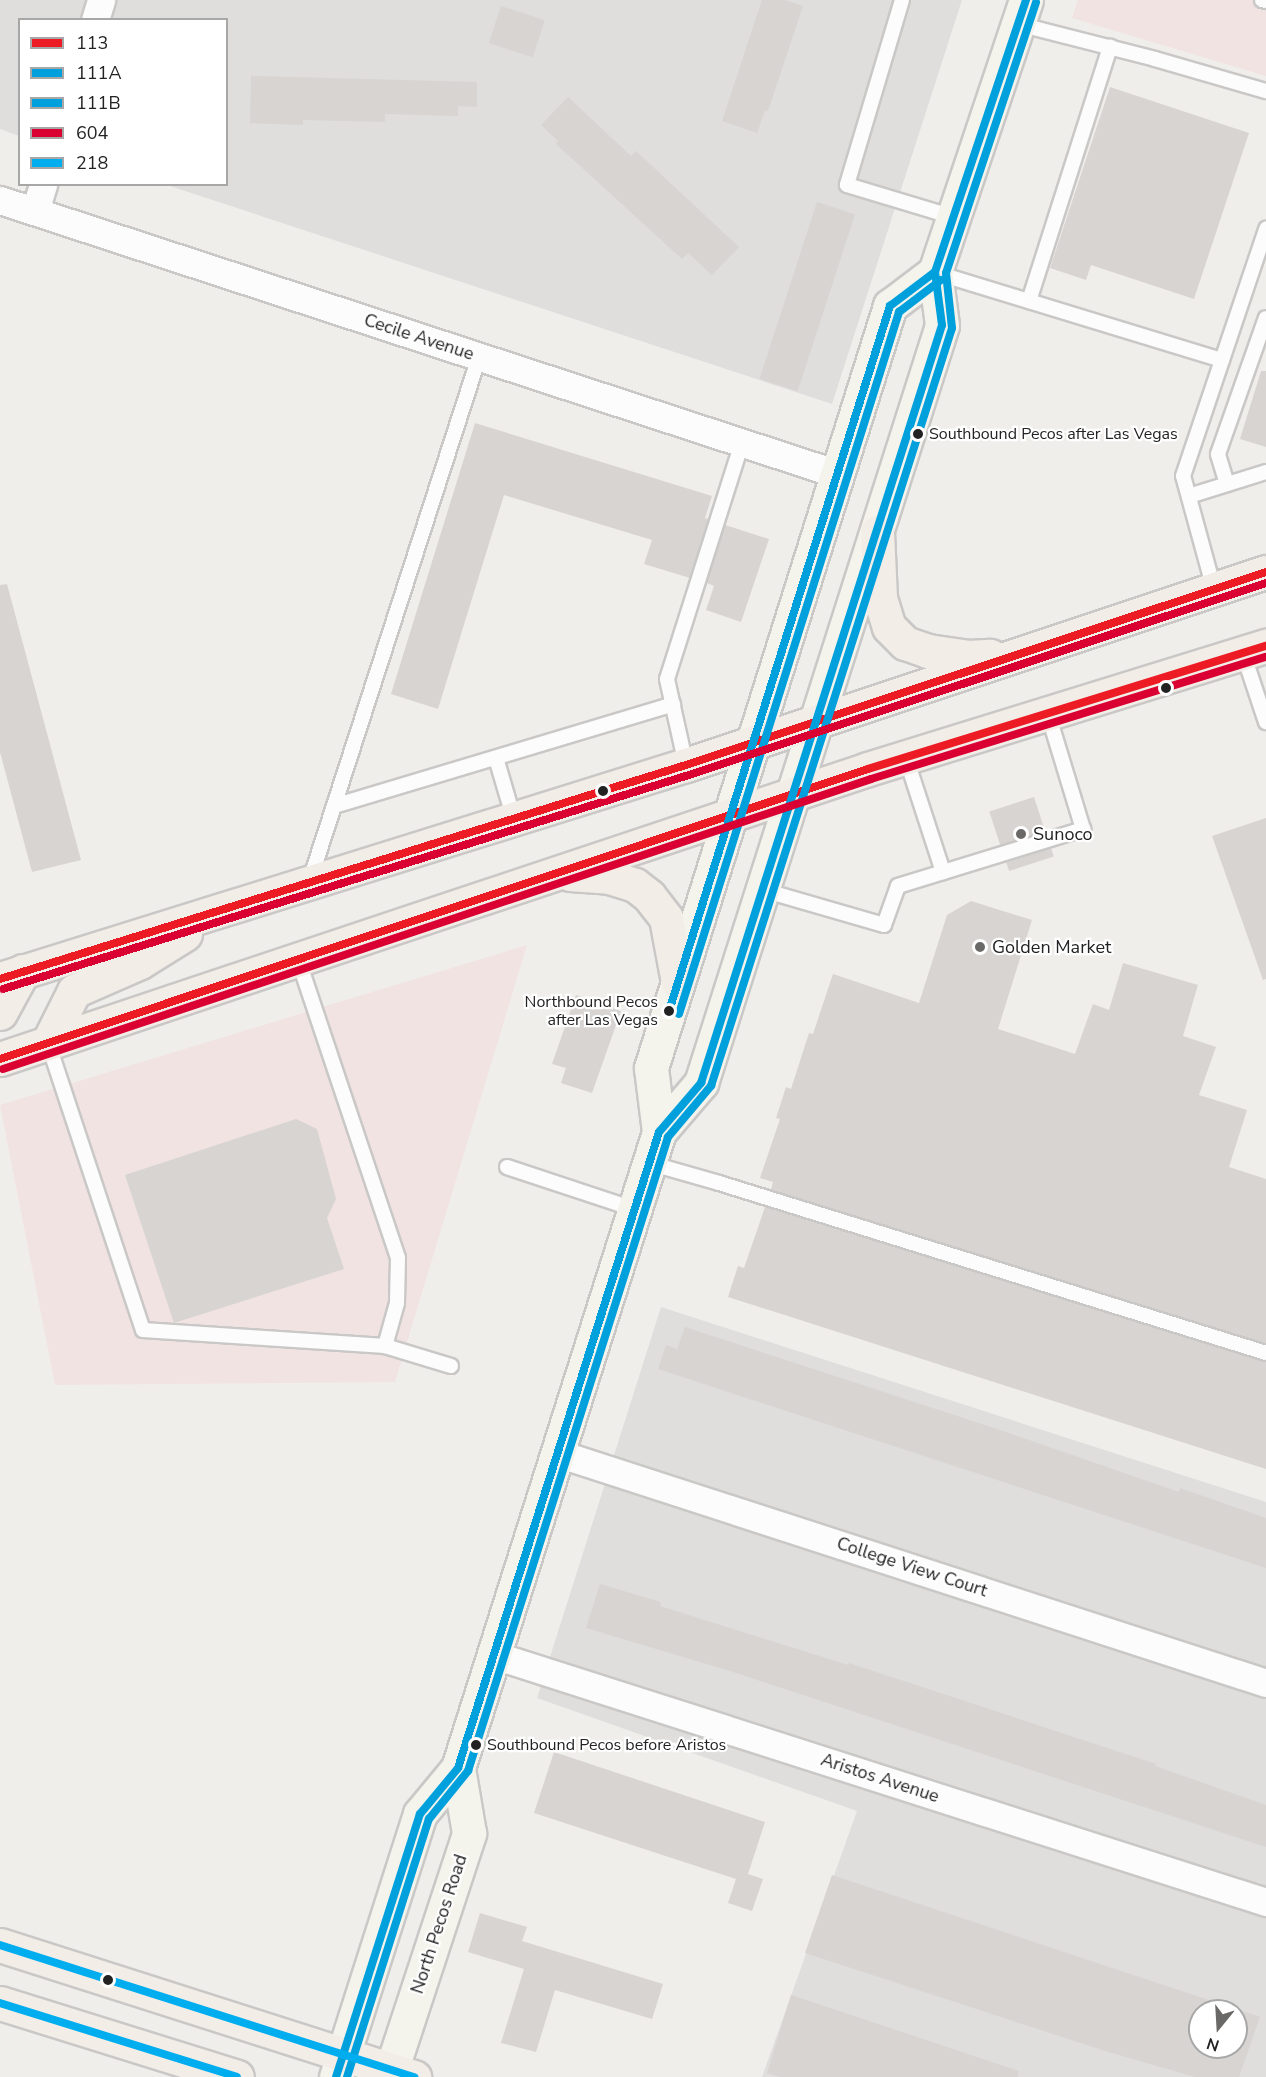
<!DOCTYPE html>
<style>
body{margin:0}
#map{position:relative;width:1266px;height:2077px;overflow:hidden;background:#f0eeeb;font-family:"Nunito Sans",sans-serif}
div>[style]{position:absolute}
.residential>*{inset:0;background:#dfdedc}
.commercial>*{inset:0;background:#f1e3e1}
.building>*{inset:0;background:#d7d4d2;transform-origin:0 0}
.roads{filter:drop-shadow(2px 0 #c9c8c7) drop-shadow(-2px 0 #c9c8c7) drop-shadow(0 2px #c9c8c7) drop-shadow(0 -2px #c9c8c7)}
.service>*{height:14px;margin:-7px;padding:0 7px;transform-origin:7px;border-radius:7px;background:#fdfcfc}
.minor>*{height:27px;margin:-13.5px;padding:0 13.5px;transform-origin:13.5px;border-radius:13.5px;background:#fdfcfc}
.secondary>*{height:33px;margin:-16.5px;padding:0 16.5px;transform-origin:16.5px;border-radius:16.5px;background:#f4f4ed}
.primary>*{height:33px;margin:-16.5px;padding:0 16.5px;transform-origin:16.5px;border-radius:16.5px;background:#f3ede7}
.bus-1>*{height:8px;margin:-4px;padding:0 4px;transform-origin:4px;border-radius:4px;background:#ed1b24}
.bus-2>*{height:8px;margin:-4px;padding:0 4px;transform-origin:4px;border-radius:4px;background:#00a0dc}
.bus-3>*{height:8px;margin:-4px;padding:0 4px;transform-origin:4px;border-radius:4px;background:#00a0dc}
.bus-4>*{height:8px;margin:-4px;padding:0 4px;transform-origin:4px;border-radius:4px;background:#da0032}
.bus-5>*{height:8px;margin:-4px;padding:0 4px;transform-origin:4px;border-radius:4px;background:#00adef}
.dots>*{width:16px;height:16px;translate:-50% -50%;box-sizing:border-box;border:3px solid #fff;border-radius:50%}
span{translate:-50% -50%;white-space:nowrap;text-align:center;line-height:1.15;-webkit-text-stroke:4.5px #fff;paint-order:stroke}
.bus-label{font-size:16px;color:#222}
.left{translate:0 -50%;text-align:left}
.right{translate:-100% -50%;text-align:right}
.street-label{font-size:18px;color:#222}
.poi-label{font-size:18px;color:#222}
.legend{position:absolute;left:18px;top:18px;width:210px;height:168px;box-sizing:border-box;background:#fff;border:2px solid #a7a7a7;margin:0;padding:8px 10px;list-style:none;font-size:18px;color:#222}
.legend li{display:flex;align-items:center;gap:12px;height:30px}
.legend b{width:30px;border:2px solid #a7a7a7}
.north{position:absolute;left:1188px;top:1999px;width:60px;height:60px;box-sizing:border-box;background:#fff;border:2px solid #a7a7a7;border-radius:50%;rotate:198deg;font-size:16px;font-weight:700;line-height:24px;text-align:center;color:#222}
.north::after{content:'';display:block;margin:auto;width:21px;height:27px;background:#6a6968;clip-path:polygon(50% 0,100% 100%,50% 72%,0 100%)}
</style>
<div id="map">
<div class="residential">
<i style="clip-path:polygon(0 0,962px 0,832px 404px,167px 185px,226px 184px,226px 20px,20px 20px,19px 136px,0 129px)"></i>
<i style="clip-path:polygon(evenodd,661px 1307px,1266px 1502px,1266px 2077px,762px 2077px,857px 1811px,537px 1698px,661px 1307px,1200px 2011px,1236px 2011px,1236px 2047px,1200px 2047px,1200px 2011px)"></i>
</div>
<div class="commercial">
<i style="clip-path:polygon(1078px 0,1266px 0,1266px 76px,1072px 18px)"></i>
<i style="clip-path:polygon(527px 945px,395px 1382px,55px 1385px,0 1105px)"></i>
</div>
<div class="building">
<i style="clip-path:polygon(762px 0,785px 0,803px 6px,768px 111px,765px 110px,757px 133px,722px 121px)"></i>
<i style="left:501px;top:6px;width:46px;height:39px;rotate:18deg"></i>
<i style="clip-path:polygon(251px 76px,477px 82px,477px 107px,458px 106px,458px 116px,385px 114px,385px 122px,303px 120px,303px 125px,250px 123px)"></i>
<i style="clip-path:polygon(1110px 87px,1249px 133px,1194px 299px,1091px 265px,1086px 280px,1050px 268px)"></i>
<i style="clip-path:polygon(568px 97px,631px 156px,636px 151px,739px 247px,712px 275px,688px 253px,682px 259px,556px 144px,558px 141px,541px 125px)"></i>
<i style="left:817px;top:202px;width:40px;height:186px;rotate:18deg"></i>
<i style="clip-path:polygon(1261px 371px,1266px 371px,1266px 447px,1240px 439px)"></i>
<i style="clip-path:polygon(475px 423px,712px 496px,705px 518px,708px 519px,690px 578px,644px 564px,652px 540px,504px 495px,438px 709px,391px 694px)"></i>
<i style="clip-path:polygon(725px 525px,769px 539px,741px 622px,706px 610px,714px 586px,707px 583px)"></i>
<i style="clip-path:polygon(7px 584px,81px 860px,32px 872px,0 752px,0 585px)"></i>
<i style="left:1034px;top:797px;width:36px;height:47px;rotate:72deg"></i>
<i style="clip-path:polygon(1266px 818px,1266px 979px,1263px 980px,1212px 836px)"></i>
<i style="left:1051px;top:848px;width:9px;height:47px;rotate:72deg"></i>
<i style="clip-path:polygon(971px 901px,1032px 920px,998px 1029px,1075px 1054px,1093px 1004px,1109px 1010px,1123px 963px,1198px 985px,1183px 1036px,1216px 1047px,1199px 1095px,1247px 1110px,1229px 1167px,1266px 1179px,1266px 1344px,771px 1190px,773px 1182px,760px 1178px,780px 1119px,776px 1118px,786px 1087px,791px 1089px,809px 1033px,813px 1034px,833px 974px,919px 1003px,947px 915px)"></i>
<i style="clip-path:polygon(576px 995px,621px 1011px,592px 1093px,561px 1083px,566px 1068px,552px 1064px)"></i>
<i style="clip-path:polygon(296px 1119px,317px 1129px,336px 1199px,327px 1218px,344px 1269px,174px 1323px,125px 1175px)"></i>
<i style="clip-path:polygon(765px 1207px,1266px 1362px,1266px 1469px,728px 1297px,738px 1266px,744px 1268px)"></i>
<i style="clip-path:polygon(685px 1327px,997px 1429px,1179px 1492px,1180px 1488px,1266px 1518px,1266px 1568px,658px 1369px,666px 1345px,677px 1349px)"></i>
<i style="clip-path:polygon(600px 1584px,661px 1602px,660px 1606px,848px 1665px,849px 1663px,1156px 1764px,1155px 1766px,1266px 1805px,1266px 1847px,730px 1671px,586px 1628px)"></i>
<i style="clip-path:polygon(554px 1752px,765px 1822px,748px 1874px,763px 1879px,752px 1911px,728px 1903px,736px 1879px,534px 1813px)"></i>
<i style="clip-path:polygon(evenodd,832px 1875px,1260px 2017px,1239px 2077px,1195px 2077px,1105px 2051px,805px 1953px,832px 1875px,1200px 2011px,1236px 2011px,1236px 2047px,1200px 2047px,1200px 2011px)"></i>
<i style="clip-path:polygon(480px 1913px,527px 1927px,522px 1941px,663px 1984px,652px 2019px,555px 1990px,536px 2052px,501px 2043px,524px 1969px,468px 1952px)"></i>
<i style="clip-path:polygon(791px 1995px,1019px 2071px,1018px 2077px,780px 2077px,767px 2073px)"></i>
</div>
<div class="roads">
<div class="service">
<i style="left:902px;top:0;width:193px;rotate:106.6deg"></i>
<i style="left:847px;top:185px;width:112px;rotate:16.7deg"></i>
<i style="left:1262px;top:0;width:4px;rotate:14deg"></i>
<i style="left:1018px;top:24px;width:141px;rotate:14.3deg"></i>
<i style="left:1155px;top:59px;width:116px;rotate:16.1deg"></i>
<i style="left:937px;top:273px;width:298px;rotate:17deg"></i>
<i style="left:1029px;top:301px;width:267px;rotate:-72.3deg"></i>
<i style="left:1227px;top:484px;width:31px;rotate:-107deg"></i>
<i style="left:1218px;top:454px;width:144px;rotate:-70.6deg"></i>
<i style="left:1189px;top:496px;width:81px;rotate:-17.3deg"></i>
<i style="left:1214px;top:589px;width:117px;rotate:-105.3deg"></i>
<i style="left:1183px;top:476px;width:261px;rotate:-71.4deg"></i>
<i style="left:1243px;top:653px;width:73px;rotate:71.6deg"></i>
<i style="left:496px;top:758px;width:64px;rotate:73.6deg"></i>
<i style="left:906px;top:758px;width:120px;rotate:72deg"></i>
<i style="left:686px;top:765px;width:88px;rotate:-102.5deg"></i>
<i style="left:667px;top:679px;width:248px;rotate:-72.4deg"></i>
<i style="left:334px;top:806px;width:354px;rotate:-16.7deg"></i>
<i style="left:310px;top:880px;width:550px;rotate:-72.09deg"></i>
<i style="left:763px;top:890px;width:126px;rotate:16.1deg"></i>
<i style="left:884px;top:925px;width:41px;rotate:-70.3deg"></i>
<i style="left:898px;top:886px;width:194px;rotate:-17.1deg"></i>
<i style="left:1083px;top:829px;width:120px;rotate:-106.9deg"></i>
<i style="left:298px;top:959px;width:315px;rotate:71.5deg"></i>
<i style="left:398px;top:1258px;width:45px;rotate:91.3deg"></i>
<i style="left:397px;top:1303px;width:45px;rotate:105.6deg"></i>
<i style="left:48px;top:1043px;width:302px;rotate:71.7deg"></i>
<i style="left:143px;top:1330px;width:243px;rotate:3.8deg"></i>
<i style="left:385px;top:1346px;width:69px;rotate:16.9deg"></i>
<i style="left:649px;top:1163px;width:73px;rotate:15.9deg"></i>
<i style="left:719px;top:1183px;width:573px;rotate:17.26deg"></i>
<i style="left:507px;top:1167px;width:134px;rotate:18.3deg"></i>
</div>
<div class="minor">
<i style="left:95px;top:20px;width:21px;rotate:-73deg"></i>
<i style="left:0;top:200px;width:882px;rotate:18.11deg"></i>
<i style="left:35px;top:211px;width:28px;rotate:-73deg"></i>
<i style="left:557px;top:1453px;width:745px;rotate:17.97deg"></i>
<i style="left:494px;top:1655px;width:811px;rotate:17.74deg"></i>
</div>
<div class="secondary">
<i style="left:659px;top:1132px;width:64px;rotate:-97.1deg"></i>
<i style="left:651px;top:1068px;width:799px;rotate:-72.59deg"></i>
<i style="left:890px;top:306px;width:56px;rotate:-37.1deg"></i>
<i style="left:336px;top:2077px;width:276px;rotate:-72.3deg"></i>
<i style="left:420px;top:1814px;width:60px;rotate:-50.4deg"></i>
<i style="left:458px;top:1768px;width:667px;rotate:-72.46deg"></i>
<i style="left:659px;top:1132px;width:65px;rotate:-49.4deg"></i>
<i style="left:701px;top:1083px;width:795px;rotate:-72.36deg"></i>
<i style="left:942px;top:325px;width:53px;rotate:-97.5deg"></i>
<i style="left:935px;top:272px;width:287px;rotate:-71.5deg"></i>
<i style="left:389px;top:2077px;width:257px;rotate:-71.8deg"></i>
<i style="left:469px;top:1833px;width:66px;rotate:-99.6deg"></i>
</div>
<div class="primary">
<i style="left:877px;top:532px;width:66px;rotate:87.4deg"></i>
<i style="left:880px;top:598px;width:30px;rotate:73deg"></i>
<i style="left:889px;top:627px;width:23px;rotate:45deg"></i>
<i style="left:905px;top:643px;width:24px;rotate:19deg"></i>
<i style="left:928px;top:651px;width:40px;rotate:8.5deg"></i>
<i style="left:968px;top:657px;width:22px;rotate:-3deg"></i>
<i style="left:570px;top:874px;width:39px;rotate:4deg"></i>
<i style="left:609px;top:877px;width:27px;rotate:17deg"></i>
<i style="left:635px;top:885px;width:18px;rotate:38deg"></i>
<i style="left:649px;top:896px;width:28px;rotate:52deg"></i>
<i style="left:666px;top:918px;width:65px;rotate:79.4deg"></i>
<i style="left:0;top:979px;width:719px;rotate:-17.33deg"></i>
<i style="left:686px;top:765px;width:611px;rotate:-18.41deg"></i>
<i style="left:0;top:1013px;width:48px;rotate:-61.3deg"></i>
<i style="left:48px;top:1043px;width:58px;rotate:-63.4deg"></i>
<i style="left:74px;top:991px;width:72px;rotate:-23.7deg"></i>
<i style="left:140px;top:962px;width:53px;rotate:-31.9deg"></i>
<i style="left:0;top:1059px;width:915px;rotate:-18.47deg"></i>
<i style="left:868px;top:769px;width:417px;rotate:-17.2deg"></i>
<i style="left:0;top:1945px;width:435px;rotate:17.7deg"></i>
<i style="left:0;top:2003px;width:248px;rotate:17.3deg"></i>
</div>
</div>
<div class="bus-1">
<i style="left:0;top:979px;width:719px;rotate:-17.33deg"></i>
<i style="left:686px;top:765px;width:611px;rotate:-18.41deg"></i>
<i style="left:0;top:1059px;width:915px;rotate:-18.47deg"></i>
<i style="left:868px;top:769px;width:417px;rotate:-17.2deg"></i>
</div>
<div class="bus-2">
<i style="left:669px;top:1011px;width:739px;rotate:-72.6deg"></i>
<i style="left:890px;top:306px;width:56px;rotate:-37.1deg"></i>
<i style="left:336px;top:2077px;width:276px;rotate:-72.3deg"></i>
<i style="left:420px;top:1814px;width:60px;rotate:-50.4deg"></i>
<i style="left:458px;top:1768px;width:667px;rotate:-72.46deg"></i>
<i style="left:659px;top:1132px;width:65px;rotate:-49.4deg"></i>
<i style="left:701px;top:1083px;width:795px;rotate:-72.36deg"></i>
<i style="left:942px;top:325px;width:53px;rotate:-97.5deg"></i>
<i style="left:935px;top:272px;width:287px;rotate:-71.5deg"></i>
</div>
<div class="bus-3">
<i style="left:679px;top:1014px;width:736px;rotate:-72.6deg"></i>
<i style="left:899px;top:312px;width:53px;rotate:-37.3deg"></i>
<i style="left:347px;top:2077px;width:271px;rotate:-72.4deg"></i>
<i style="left:429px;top:1819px;width:62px;rotate:-50.9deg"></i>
<i style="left:468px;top:1771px;width:665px;rotate:-72.49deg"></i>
<i style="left:668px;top:1137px;width:67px;rotate:-49.9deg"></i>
<i style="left:711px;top:1086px;width:795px;rotate:-72.36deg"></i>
<i style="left:952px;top:328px;width:55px;rotate:-96.2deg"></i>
<i style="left:946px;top:273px;width:285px;rotate:-71.6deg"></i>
</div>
<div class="bus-4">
<i style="left:3px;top:989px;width:719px;rotate:-17.33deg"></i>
<i style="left:689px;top:775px;width:608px;rotate:-18.41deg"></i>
<i style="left:3px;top:1069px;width:915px;rotate:-18.47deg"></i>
<i style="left:871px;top:779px;width:413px;rotate:-17.2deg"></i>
</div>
<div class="bus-5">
<i style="left:0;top:1945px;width:435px;rotate:17.7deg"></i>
<i style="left:0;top:2003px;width:248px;rotate:17.3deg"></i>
</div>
<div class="dots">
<i style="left:918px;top:434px;background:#222"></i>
<i style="left:1166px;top:688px;background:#222"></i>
<i style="left:603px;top:791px;background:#222"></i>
<i style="left:1021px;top:834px;background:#6a6968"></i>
<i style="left:980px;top:947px;background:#6a6968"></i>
<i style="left:669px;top:1011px;background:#222"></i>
<i style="left:476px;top:1745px;background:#222"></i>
<i style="left:108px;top:1980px;background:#222"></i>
</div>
<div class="bus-label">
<span class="left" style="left:929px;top:434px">Southbound Pecos after Las Vegas</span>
<span class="right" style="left:658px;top:1011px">Northbound Pecos<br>after Las Vegas</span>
<span class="left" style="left:487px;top:1745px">Southbound Pecos before Aristos</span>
</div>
<div class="street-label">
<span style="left:419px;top:337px;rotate:18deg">Cecile Avenue</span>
<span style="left:912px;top:1567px;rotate:18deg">College View Court</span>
<span style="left:880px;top:1778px;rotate:18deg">Aristos Avenue</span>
<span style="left:439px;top:1924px;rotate:-72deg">North Pecos Road</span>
</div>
<div class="poi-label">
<span class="left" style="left:1033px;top:834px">Sunoco</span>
<span class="left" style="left:992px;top:947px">Golden Market</span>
</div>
<ul class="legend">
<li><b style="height:8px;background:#ed1b24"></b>113</li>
<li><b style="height:8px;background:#00a0dc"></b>111A</li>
<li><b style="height:8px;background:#00a0dc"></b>111B</li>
<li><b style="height:8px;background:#da0032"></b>604</li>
<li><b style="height:8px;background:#00adef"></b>218</li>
</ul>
<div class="north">N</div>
</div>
